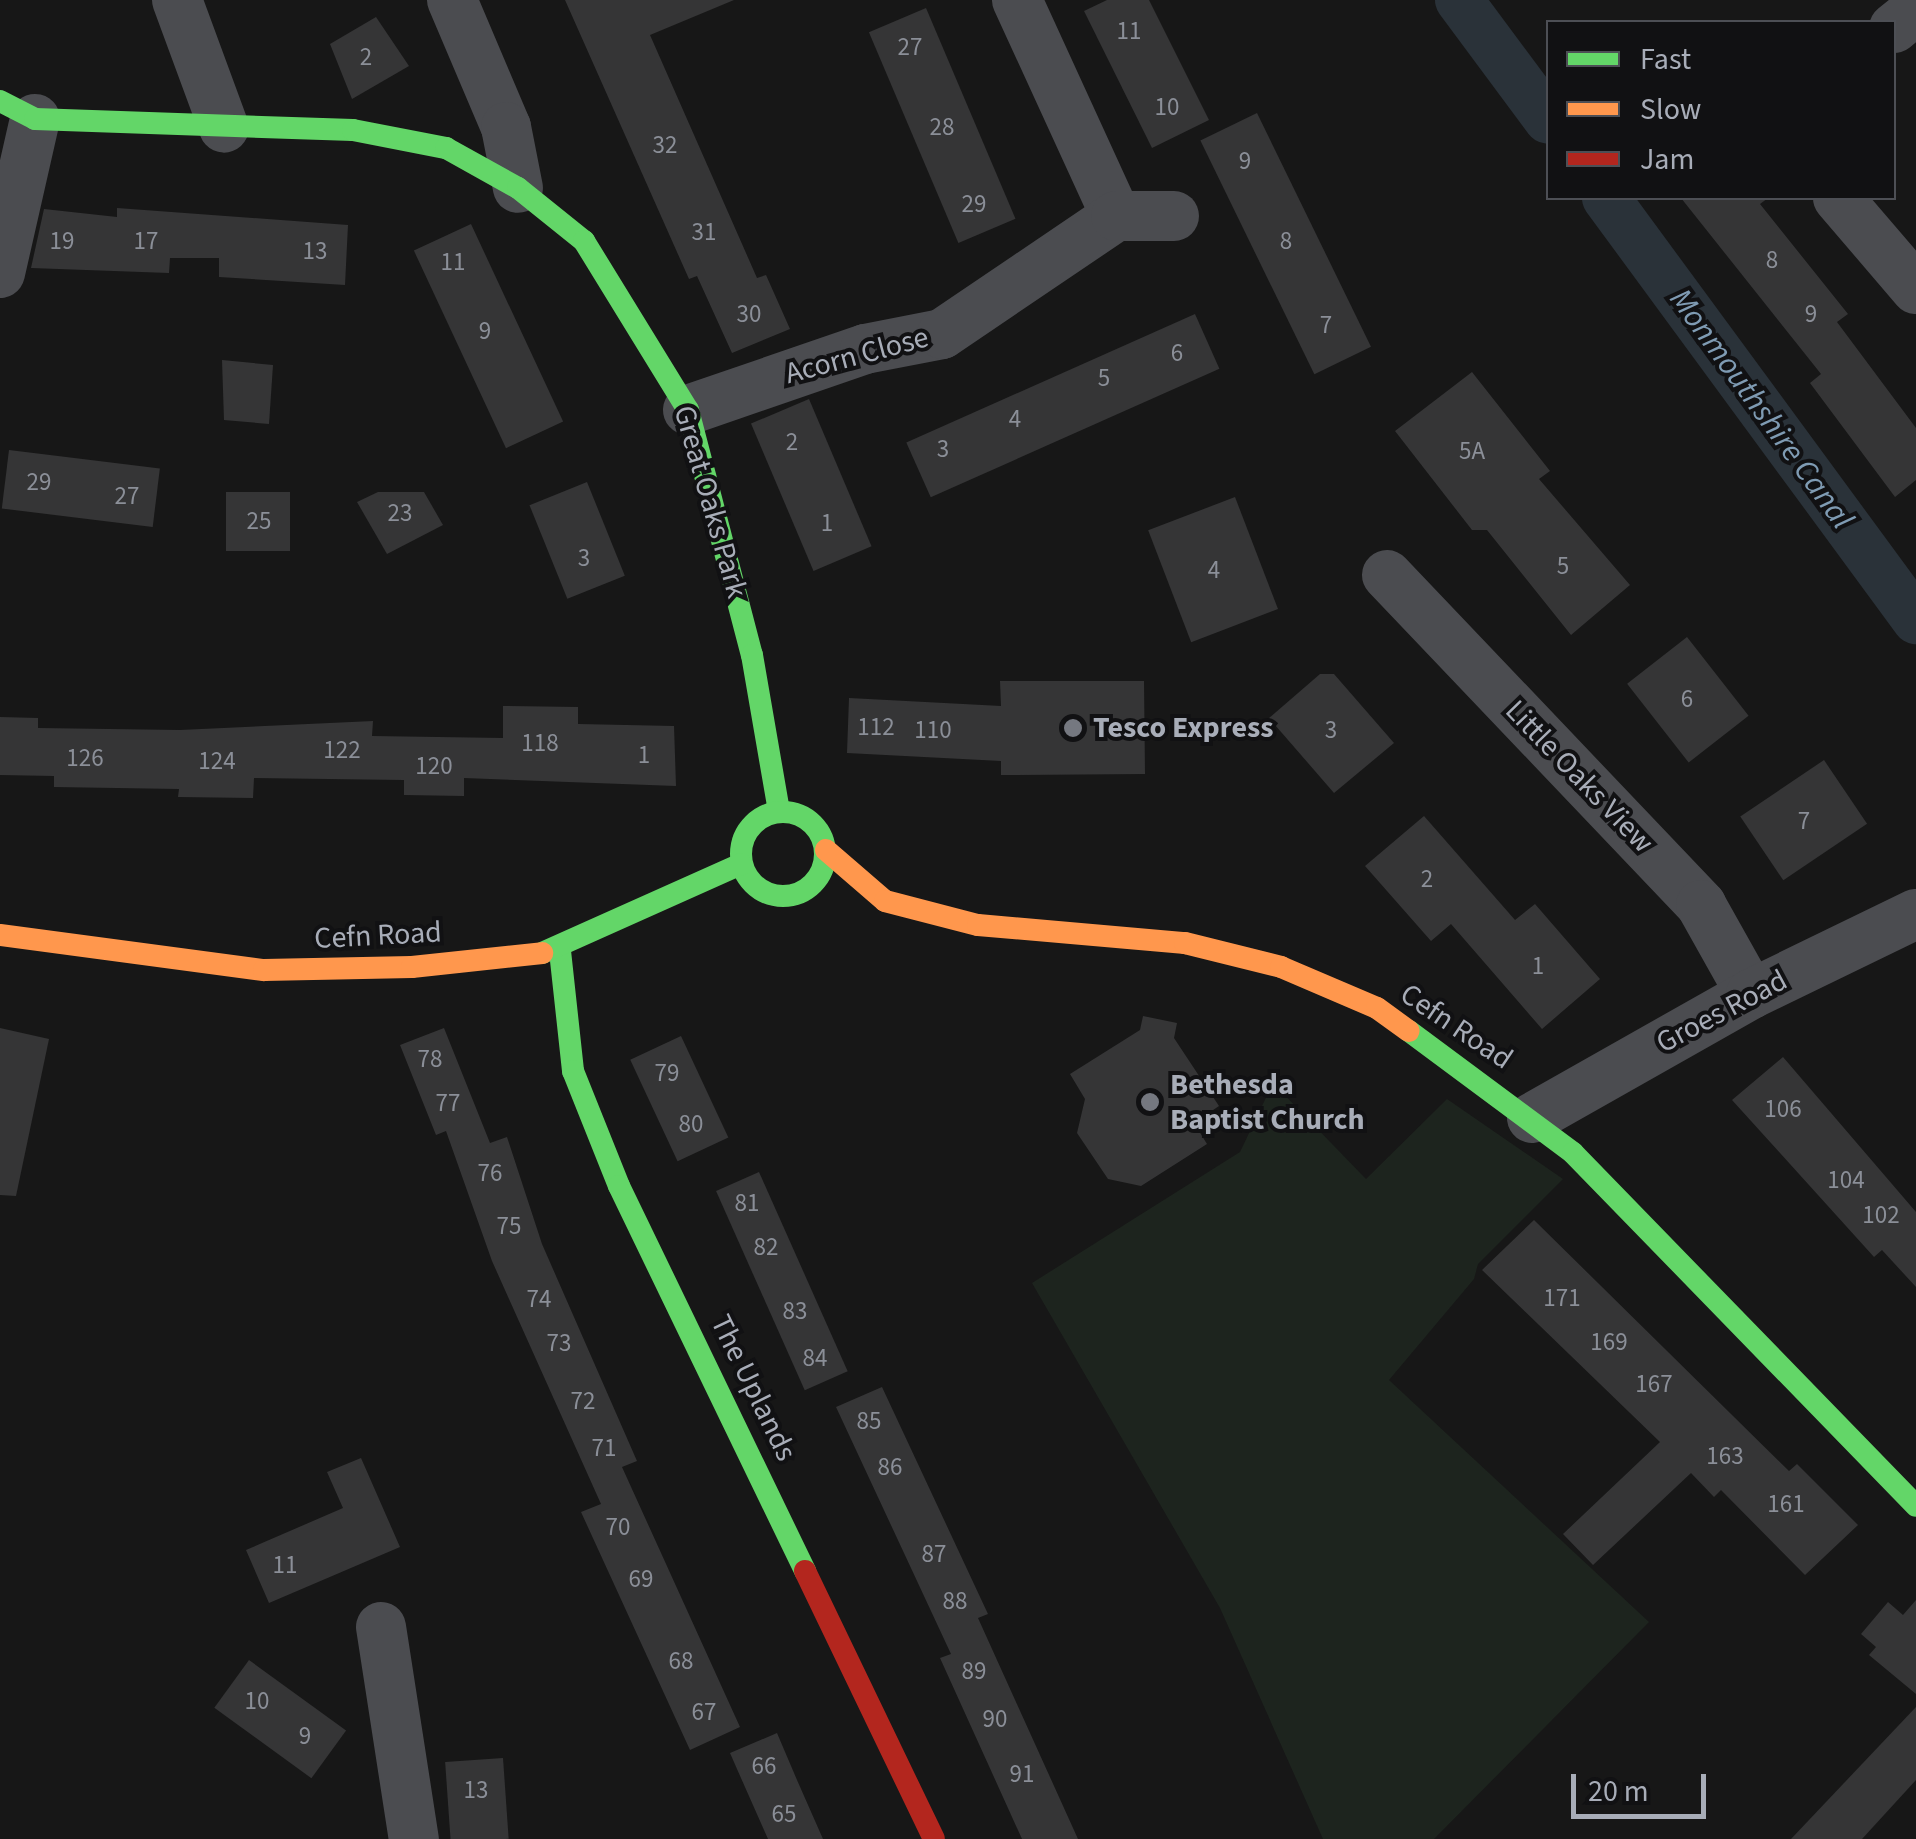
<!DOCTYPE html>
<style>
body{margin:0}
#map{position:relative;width:1916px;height:1839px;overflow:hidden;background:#171717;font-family:"Source Sans 3",sans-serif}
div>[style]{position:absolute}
.green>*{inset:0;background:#1d241e}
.canal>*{height:48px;margin:-24px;padding:0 24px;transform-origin:24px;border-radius:24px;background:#2a3239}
.building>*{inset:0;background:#353536;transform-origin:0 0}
.street>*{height:50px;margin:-25px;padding:0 25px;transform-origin:25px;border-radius:25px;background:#4b4c50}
.fast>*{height:22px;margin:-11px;padding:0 11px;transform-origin:11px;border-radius:11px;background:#63d668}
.fast>.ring{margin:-11px;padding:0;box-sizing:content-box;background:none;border:22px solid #63d668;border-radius:50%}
.slow>*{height:22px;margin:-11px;padding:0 11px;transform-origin:11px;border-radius:11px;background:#ff974d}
.jam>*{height:22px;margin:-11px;padding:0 11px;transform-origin:11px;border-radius:11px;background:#b3261e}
.dots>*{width:28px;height:28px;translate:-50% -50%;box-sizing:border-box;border:5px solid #111113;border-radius:50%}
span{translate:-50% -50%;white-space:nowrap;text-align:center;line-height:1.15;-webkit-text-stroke:8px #111113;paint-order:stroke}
.number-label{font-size:25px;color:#8b8f98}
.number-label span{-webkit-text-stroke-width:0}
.street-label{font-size:30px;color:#a8adb8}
.poi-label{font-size:30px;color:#a8adb8;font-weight:700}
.left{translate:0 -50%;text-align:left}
.water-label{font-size:32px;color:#7f9bb3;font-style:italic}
.legend{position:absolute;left:1546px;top:20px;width:350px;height:180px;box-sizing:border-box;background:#111113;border:2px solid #4d4f55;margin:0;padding:12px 18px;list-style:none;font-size:30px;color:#a8adb8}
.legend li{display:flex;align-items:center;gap:20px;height:50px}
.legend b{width:50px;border:2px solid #4d4f55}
.scale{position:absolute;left:1571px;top:1774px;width:135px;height:45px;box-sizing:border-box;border:5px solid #a8adb8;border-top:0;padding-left:12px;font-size:30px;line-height:35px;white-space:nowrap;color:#a8adb8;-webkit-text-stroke:8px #111113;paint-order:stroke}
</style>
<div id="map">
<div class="green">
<i style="clip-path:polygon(1273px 1083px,1366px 1179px,1447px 1099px,1563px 1179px,1478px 1264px,1474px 1279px,1389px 1380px,1649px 1622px,1434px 1839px,1323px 1839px,1220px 1608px,1032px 1283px,1240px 1152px)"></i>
</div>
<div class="canal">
<i style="left:1459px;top:0;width:149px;rotate:53.4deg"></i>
<i style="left:1606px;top:198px;width:524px;rotate:53.7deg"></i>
</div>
<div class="building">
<i style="clip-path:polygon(565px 0,734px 0,650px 35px,757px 278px,766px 275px,790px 329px,732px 353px,697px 276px,689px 279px)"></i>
<i style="clip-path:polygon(1107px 0,1149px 0,1209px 120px,1152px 148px,1084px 11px)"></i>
<i style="left:926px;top:8px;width:229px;height:62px;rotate:67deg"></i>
<i style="clip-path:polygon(376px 17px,409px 66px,352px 99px,330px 44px)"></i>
<i style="left:1257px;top:113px;width:260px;height:63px;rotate:64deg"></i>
<i style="clip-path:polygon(1681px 198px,1768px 198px,1760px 204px,1848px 314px,1837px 322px,1916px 428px,1916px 480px,1895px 497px,1810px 383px,1821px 374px)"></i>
<i style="clip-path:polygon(117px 208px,348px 225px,345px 285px,219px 277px,219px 258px,170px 258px,169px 273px,31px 268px,44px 209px,117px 217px)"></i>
<i style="left:471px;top:224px;width:218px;height:63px;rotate:65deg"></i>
<i style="left:1195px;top:314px;width:60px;height:316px;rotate:66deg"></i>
<i style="clip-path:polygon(222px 360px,273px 365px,269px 424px,224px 420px)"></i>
<i style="clip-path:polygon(1472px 372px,1550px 471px,1539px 479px,1630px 585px,1571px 635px,1487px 530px,1472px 530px,1395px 431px)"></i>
<i style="left:809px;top:399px;width:160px;height:63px;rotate:67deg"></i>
<i style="left:9px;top:450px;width:152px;height:59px;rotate:7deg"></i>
<i style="left:587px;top:482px;width:101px;height:62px;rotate:68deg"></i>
<i style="left:226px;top:492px;width:64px;height:59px"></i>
<i style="clip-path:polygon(378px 492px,424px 492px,443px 525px,387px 554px,357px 502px)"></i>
<i style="left:1235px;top:497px;width:120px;height:93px;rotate:69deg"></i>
<i style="left:1687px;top:637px;width:100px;height:76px;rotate:52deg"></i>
<i style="clip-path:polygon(1320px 674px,1334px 674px,1394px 743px,1334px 793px,1269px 718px)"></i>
<i style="clip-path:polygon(1000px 681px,1144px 681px,1145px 774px,1001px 775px,1001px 761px,847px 753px,849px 698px,1001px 706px)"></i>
<i style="clip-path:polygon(503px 706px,578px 707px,578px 724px,674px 726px,676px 786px,464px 778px,464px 796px,404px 795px,404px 780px,254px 778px,253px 798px,178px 797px,179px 789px,54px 787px,54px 776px,0 775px,0 717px,38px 718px,38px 728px,180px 730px,373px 721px,372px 736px,503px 738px)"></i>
<i style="left:1824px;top:760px;width:77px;height:101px;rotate:56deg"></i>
<i style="clip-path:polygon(1424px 816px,1515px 920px,1535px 904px,1600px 979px,1542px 1029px,1451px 924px,1431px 941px,1365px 866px)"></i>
<i style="clip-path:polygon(1143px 1016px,1177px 1023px,1174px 1038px,1219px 1106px,1194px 1123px,1207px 1144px,1141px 1186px,1108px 1179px,1077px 1133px,1085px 1099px,1070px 1074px,1140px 1030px)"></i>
<i style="clip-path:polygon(0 1028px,49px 1039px,16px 1196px,0 1195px)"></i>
<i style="clip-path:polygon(444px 1028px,490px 1143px,507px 1137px,542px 1244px,637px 1461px,622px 1467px,740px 1727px,690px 1750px,581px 1512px,601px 1504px,492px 1261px,446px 1131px,436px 1135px,400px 1045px)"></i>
<i style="left:681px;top:1036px;width:112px;height:56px;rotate:65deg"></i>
<i style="clip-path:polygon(1783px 1057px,1916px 1212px,1916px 1287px,1882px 1250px,1874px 1257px,1732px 1100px)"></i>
<i style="left:759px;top:1172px;width:218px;height:47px;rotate:66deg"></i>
<i style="clip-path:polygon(1534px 1220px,1789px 1471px,1797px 1464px,1858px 1525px,1805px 1575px,1721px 1490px,1714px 1497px,1691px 1473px,1593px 1565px,1563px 1534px,1660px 1442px,1482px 1270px)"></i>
<i style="clip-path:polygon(882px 1387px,988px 1614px,978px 1618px,1078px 1839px,1022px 1839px,940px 1658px,951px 1654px,836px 1407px)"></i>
<i style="clip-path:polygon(361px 1458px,400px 1547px,269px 1603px,246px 1550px,343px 1508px,327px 1472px)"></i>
<i style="clip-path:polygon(1916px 1600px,1916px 1694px,1869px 1655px,1876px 1647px,1861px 1634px,1888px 1602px,1903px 1615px)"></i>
<i style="left:249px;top:1660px;width:120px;height:59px;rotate:36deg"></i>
<i style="clip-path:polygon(1916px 1707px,1916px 1780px,1862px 1839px,1791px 1839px)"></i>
<i style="clip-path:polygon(777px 1733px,797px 1780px,823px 1839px,768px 1839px,737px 1769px,730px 1753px)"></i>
<i style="left:503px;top:1758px;width:81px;height:58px;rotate:86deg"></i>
</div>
<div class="street">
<i style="left:177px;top:0;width:136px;rotate:69.8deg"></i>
<i style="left:452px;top:0;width:138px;rotate:67deg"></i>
<i style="left:506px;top:127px;width:62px;rotate:78.9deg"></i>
<i style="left:1017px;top:0;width:238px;rotate:65.4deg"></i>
<i style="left:1894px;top:28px;width:28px;rotate:-39deg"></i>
<i style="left:1838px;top:198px;width:120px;rotate:49.4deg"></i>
<i style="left:0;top:273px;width:158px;rotate:-77.2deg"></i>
<i style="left:688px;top:410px;width:187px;rotate:-19deg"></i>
<i style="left:865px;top:349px;width:78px;rotate:-11deg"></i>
<i style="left:942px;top:334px;width:210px;rotate:-34.1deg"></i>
<i style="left:1116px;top:216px;width:58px"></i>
<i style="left:1387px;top:575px;width:456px;rotate:46.4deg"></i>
<i style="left:1701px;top:905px;width:102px;rotate:60.7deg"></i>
<i style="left:1532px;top:1118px;width:252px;rotate:-29.5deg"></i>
<i style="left:1751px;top:994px;width:183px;rotate:-25.9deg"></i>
<i style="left:381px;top:1627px;width:215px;rotate:81.2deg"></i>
</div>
<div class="fast">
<i style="left:0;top:101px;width:39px;rotate:27deg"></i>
<i style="left:35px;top:119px;width:318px;rotate:2deg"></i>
<i style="left:353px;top:130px;width:95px;rotate:11deg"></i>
<i style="left:446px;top:148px;width:82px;rotate:29.1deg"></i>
<i style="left:518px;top:188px;width:85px;rotate:38.8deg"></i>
<i style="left:584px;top:241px;width:198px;rotate:58.4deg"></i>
<i style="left:688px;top:410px;width:253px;rotate:75.4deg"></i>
<i style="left:752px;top:655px;width:159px;rotate:80.2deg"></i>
<i class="ring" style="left:741px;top:812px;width:62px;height:62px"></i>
<i style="left:560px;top:951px;width:121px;rotate:83.8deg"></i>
<i style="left:573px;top:1071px;width:124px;rotate:68.2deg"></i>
<i style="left:619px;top:1186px;width:428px;rotate:64.2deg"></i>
<i style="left:542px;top:953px;width:218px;rotate:-24.1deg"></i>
<i style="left:1409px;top:1031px;width:204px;rotate:36.6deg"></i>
<i style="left:1573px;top:1153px;width:492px;rotate:45.8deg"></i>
</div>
<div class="slow">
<i style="left:826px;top:850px;width:78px;rotate:40.8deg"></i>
<i style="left:885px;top:901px;width:96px;rotate:14.5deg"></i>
<i style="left:978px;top:925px;width:208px;rotate:5deg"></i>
<i style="left:1185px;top:943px;width:99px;rotate:14deg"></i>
<i style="left:1281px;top:967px;width:104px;rotate:23.1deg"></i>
<i style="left:1377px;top:1008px;width:39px;rotate:36deg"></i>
<i style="left:0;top:935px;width:266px;rotate:7.6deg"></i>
<i style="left:264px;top:970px;width:148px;rotate:-1.2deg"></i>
<i style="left:412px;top:967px;width:131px;rotate:-6.1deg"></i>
</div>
<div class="jam">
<i style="left:805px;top:1571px;width:297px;rotate:64.3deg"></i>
</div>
<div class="dots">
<i style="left:1073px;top:728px;background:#757880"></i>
<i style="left:1150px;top:1102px;background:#757880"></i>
</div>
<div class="number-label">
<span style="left:1129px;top:31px">11</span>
<span style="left:910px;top:47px">27</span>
<span style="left:366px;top:57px">2</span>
<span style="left:1167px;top:107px">10</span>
<span style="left:942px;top:127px">28</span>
<span style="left:665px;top:145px">32</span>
<span style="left:1245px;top:161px">9</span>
<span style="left:974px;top:204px">29</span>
<span style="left:704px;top:232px">31</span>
<span style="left:62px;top:241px">19</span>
<span style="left:146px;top:241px">17</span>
<span style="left:1286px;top:241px">8</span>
<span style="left:315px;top:251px">13</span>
<span style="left:1772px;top:260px">8</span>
<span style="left:453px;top:262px">11</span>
<span style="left:749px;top:314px">30</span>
<span style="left:1811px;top:314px">9</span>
<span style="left:1326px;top:325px">7</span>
<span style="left:485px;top:331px">9</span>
<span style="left:1177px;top:353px">6</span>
<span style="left:1104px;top:378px">5</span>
<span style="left:1015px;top:419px">4</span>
<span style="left:792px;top:442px">2</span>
<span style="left:943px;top:449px">3</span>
<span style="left:1472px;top:451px">5A</span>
<span style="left:39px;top:482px">29</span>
<span style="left:127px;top:496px">27</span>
<span style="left:400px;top:513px">23</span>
<span style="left:259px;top:521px">25</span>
<span style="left:827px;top:523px">1</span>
<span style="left:584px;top:558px">3</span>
<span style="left:1563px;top:566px">5</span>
<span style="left:1214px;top:570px">4</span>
<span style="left:1687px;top:699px">6</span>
<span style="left:876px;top:727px">112</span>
<span style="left:933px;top:730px">110</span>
<span style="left:1331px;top:730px">3</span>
<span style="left:540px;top:743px">118</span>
<span style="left:342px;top:750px">122</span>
<span style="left:644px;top:755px">1</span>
<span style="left:85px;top:758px">126</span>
<span style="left:217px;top:761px">124</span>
<span style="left:434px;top:766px">120</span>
<span style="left:1804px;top:821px">7</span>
<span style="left:1427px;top:879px">2</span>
<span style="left:1538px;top:966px">1</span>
<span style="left:430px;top:1059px">78</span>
<span style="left:667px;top:1073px">79</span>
<span style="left:448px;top:1103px">77</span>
<span style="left:1783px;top:1109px">106</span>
<span style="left:691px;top:1124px">80</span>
<span style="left:490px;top:1173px">76</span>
<span style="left:1846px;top:1180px">104</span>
<span style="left:747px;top:1203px">81</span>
<span style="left:1881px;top:1215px">102</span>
<span style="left:509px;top:1226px">75</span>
<span style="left:766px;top:1247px">82</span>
<span style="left:1562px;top:1298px">171</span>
<span style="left:539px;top:1299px">74</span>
<span style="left:795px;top:1311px">83</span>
<span style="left:1609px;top:1342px">169</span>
<span style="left:559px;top:1343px">73</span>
<span style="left:815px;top:1358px">84</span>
<span style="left:1654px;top:1384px">167</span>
<span style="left:583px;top:1401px">72</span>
<span style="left:869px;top:1421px">85</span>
<span style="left:604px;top:1448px">71</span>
<span style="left:1725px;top:1456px">163</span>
<span style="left:890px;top:1467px">86</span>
<span style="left:1786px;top:1504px">161</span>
<span style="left:618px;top:1527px">70</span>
<span style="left:934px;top:1554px">87</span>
<span style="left:285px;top:1565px">11</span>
<span style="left:641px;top:1579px">69</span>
<span style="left:955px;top:1601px">88</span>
<span style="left:681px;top:1661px">68</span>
<span style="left:974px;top:1671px">89</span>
<span style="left:257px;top:1701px">10</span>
<span style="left:704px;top:1712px">67</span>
<span style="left:995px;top:1719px">90</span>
<span style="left:305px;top:1736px">9</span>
<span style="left:764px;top:1766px">66</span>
<span style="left:1022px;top:1774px">91</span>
<span style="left:476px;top:1790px">13</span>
<span style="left:784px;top:1814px">65</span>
</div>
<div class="street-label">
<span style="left:857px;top:356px;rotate:-15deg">Acorn Close</span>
<span style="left:710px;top:502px;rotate:74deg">Great Oaks Park</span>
<span style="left:1579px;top:777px;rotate:46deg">Little Oaks View</span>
<span style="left:378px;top:936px;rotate:-3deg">Cefn Road</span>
<span style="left:1722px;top:1012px;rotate:-28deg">Groes Road</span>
<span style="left:1456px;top:1027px;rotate:34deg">Cefn Road</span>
<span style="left:753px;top:1388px;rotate:64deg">The Uplands</span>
</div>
<div class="poi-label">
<span class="left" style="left:1093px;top:728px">Tesco Express</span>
<span class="left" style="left:1170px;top:1102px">Bethesda<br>Baptist Church</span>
</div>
<div class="water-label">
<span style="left:1761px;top:409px;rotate:54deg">Monmouthshire Canal</span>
</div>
<ul class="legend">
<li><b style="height:12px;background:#63d668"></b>Fast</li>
<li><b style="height:12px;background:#ff974d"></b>Slow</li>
<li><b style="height:12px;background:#b3261e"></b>Jam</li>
</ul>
<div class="scale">20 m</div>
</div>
